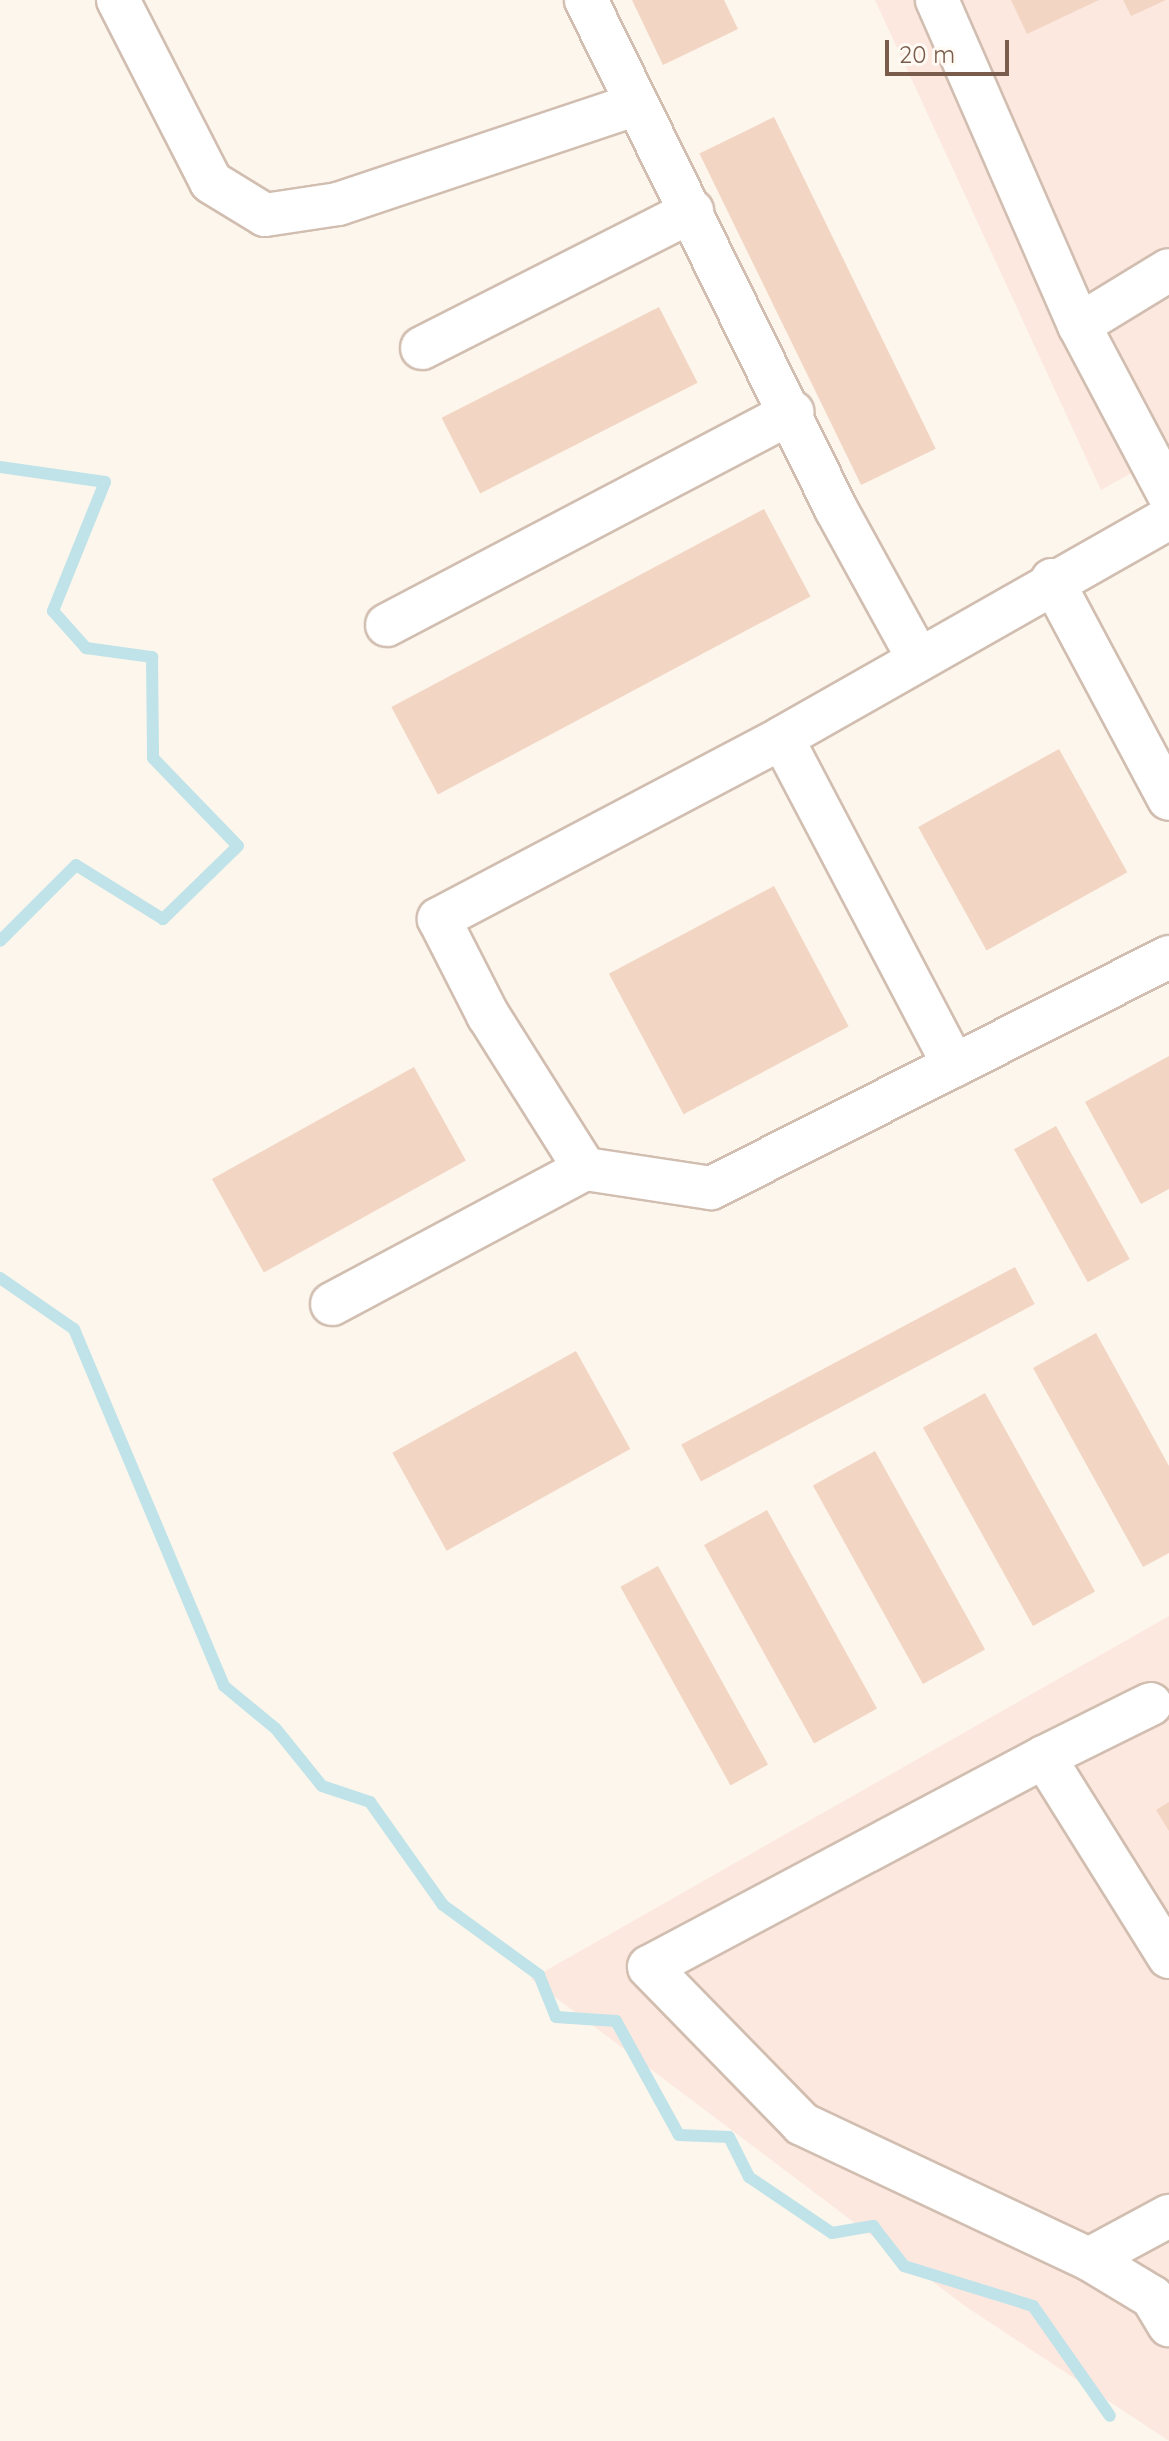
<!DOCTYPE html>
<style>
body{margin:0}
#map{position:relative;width:1169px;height:2441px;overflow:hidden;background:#fdf6ec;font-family:Quicksand,sans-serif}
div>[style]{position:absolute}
.commercial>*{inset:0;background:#fde8e0}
.stream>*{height:12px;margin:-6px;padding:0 6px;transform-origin:6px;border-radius:6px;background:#bfe3e8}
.building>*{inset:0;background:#f3d5c3;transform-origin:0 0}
.roads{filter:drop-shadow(2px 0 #d1beb0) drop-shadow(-2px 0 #d1beb0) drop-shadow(0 2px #d1beb0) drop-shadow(0 -2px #d1beb0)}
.minor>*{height:42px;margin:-21px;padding:0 21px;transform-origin:21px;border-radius:21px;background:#fff}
span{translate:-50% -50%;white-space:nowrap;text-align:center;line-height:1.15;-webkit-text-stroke:8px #fffaf3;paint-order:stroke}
.scale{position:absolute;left:885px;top:40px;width:124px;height:36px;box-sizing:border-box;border:4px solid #7a5c4d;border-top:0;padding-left:10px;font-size:24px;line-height:28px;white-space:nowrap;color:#7a5c4d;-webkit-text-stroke:6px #fffaf3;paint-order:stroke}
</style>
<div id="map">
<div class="commercial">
<i style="clip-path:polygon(875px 0,1169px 0,1169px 452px,1101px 490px)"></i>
<i style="clip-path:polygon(1169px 1616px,1169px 2441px,965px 2306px,531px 1979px)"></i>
</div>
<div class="stream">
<i style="left:0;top:467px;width:106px;rotate:8.1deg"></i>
<i style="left:105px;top:482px;width:139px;rotate:112deg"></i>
<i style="left:53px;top:611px;width:50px;rotate:48.3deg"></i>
<i style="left:86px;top:648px;width:67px;rotate:7.8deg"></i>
<i style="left:152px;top:657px;width:101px;rotate:89.4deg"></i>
<i style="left:153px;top:758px;width:122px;rotate:46deg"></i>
<i style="left:238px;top:846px;width:105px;rotate:135.8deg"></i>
<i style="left:163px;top:919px;width:102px;rotate:-148.2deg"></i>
<i style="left:76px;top:865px;width:107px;rotate:135deg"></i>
<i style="left:0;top:1278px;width:90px;rotate:34.6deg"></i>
<i style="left:74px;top:1329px;width:387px;rotate:67.2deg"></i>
<i style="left:224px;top:1686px;width:67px;rotate:39.6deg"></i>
<i style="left:276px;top:1729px;width:73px;rotate:51.1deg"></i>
<i style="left:322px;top:1786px;width:51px;rotate:18.4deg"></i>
<i style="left:370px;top:1802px;width:126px;rotate:54.7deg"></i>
<i style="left:443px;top:1905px;width:119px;rotate:36.1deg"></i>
<i style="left:539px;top:1975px;width:45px;rotate:68deg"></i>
<i style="left:556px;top:2017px;width:60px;rotate:3.8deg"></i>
<i style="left:616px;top:2021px;width:130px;rotate:61.1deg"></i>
<i style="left:679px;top:2135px;width:50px;rotate:2.3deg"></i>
<i style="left:729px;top:2137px;width:45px;rotate:63.4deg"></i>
<i style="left:749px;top:2177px;width:100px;rotate:34deg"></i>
<i style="left:832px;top:2233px;width:42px;rotate:-9.7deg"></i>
<i style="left:873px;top:2226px;width:51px;rotate:52.2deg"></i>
<i style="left:904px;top:2266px;width:135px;rotate:17.2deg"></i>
<i style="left:1033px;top:2306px;width:134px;rotate:55deg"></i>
</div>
<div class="building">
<i style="clip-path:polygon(632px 0,724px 0,738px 29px,663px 65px)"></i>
<i style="clip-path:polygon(1011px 0,1099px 0,1027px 34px)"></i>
<i style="clip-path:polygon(1123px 0,1166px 0,1131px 16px)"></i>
<i style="left:774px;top:117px;width:369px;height:83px;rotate:64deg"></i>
<i style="left:659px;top:307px;width:85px;height:244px;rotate:63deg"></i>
<i style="left:764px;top:509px;width:99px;height:422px;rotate:62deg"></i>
<i style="left:1059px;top:749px;width:141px;height:161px;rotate:61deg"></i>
<i style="left:774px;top:886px;width:159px;height:187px;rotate:62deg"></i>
<i style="clip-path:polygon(1169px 1056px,1169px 1189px,1141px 1204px,1085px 1102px)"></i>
<i style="left:414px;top:1067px;width:107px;height:231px;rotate:61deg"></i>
<i style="left:1056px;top:1126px;width:152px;height:48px;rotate:61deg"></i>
<i style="left:1015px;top:1267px;width:42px;height:378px;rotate:62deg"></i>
<i style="clip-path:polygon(1096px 1333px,1169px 1466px,1169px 1553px,1143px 1567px,1033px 1368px)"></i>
<i style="left:576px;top:1351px;width:112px;height:210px;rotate:61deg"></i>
<i style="left:985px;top:1393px;width:227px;height:71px;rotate:61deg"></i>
<i style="left:875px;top:1451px;width:227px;height:71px;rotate:61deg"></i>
<i style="left:767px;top:1510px;width:227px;height:72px;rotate:61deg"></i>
<i style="left:658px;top:1566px;width:227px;height:43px;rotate:61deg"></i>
<i style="clip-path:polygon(1169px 1802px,1169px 1831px,1156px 1810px)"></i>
</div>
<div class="roads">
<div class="minor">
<i style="left:118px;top:0;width:204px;rotate:62.9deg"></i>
<i style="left:211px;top:182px;width:63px;rotate:31.4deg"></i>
<i style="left:265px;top:215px;width:74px;rotate:-8.6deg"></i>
<i style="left:338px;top:204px;width:315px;rotate:-18.5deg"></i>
<i style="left:586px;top:0;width:567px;rotate:63.84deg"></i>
<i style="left:836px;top:509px;width:170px;rotate:61.2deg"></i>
<i style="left:937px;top:0;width:355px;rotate:66.4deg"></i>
<i style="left:1079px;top:325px;width:192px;rotate:62.1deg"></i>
<i style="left:1079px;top:325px;width:105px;rotate:-31.4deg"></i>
<i style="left:422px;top:348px;width:303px;rotate:-26.9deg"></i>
<i style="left:1169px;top:518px;width:445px;rotate:150.4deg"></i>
<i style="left:782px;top:738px;width:388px;rotate:152.2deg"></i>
<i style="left:439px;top:919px;width:108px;rotate:63deg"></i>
<i style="left:488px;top:1015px;width:182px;rotate:57.8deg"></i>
<i style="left:585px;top:1169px;width:127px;rotate:8.6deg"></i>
<i style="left:711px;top:1188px;width:513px;rotate:-26.76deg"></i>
<i style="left:1052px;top:580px;width:248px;rotate:61.9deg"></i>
<i style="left:387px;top:625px;width:458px;rotate:-27.7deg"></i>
<i style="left:782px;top:738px;width:370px;rotate:62.3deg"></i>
<i style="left:332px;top:1304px;width:287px;rotate:-28.1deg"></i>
<i style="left:1044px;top:1757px;width:119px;rotate:-26.4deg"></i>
<i style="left:1169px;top:1957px;width:236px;rotate:-122deg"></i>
<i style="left:1044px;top:1757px;width:447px;rotate:152deg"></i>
<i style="left:649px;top:1967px;width:219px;rotate:45.7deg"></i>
<i style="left:802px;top:2124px;width:317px;rotate:25.2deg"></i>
<i style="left:1089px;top:2259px;width:74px;rotate:31.1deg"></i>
<i style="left:1152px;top:2297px;width:33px;rotate:59deg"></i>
<i style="left:1089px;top:2259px;width:91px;rotate:-28.3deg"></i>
</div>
</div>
<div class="scale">20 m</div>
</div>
